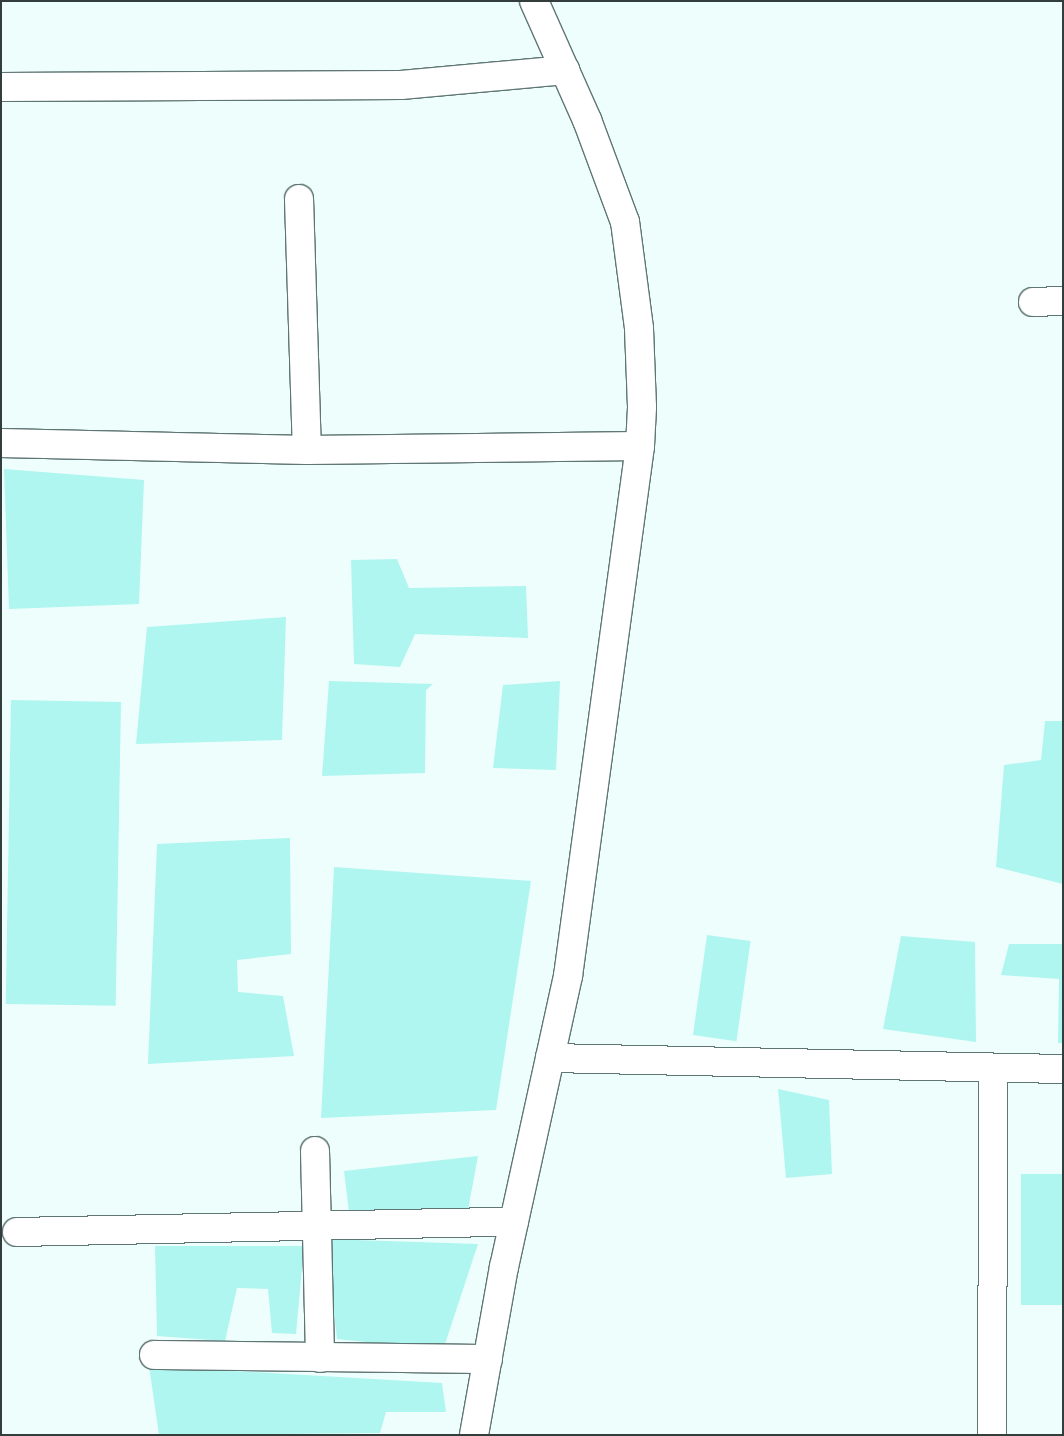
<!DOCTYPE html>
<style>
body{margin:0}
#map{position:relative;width:1064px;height:1436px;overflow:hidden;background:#eefefc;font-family:Helvetica,sans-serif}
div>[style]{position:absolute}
.building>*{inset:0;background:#aff6f1;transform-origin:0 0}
.roads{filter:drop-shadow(1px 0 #5f7674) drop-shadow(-1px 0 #5f7674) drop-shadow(0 1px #5f7674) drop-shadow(0 -1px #5f7674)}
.minor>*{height:28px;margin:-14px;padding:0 14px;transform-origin:14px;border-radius:14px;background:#fff}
span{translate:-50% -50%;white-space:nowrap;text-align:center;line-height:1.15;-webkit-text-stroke:4.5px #eefefc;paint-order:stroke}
.frame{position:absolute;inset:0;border:2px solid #333d3c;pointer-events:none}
</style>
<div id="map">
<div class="building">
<i style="clip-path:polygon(4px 469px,144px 480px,139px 604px,9px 609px)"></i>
<i style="clip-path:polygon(397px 559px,409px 588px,526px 586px,528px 638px,415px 634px,400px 667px,354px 664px,351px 560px)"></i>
<i style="clip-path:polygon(286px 617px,282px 740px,136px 744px,147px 627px)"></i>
<i style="clip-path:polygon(329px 681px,433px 684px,426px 690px,425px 773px,322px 776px)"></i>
<i style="clip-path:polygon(560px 681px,556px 770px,493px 768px,503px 685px)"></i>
<i style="left:11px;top:700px;width:110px;height:304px;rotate:1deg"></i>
<i style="clip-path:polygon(1045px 721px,1063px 721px,1063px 884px,996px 867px,1004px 765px,1041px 760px)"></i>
<i style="clip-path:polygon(290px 838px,291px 954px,237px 960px,238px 992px,283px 996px,294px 1056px,148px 1064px,157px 844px)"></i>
<i style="clip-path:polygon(334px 867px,531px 881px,496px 1110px,321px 1118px)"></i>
<i style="left:707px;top:935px;width:44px;height:101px;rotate:8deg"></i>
<i style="clip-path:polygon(901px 936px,975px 942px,976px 1042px,883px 1029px)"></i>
<i style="clip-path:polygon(1009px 944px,1063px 944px,1063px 1043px,1058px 1043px,1059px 979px,1001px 975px)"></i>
<i style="clip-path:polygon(778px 1089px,829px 1100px,832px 1174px,786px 1178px)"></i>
<i style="clip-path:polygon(478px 1156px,468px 1210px,349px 1212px,344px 1171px)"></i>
<i style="left:1063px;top:1174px;width:131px;height:42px;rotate:90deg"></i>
<i style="clip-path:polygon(325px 1239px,478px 1244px,443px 1350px,337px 1339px)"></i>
<i style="clip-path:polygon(155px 1246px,304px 1246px,296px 1334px,272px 1333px,268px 1289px,237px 1288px,225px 1341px,157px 1336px)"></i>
<i style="clip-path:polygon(149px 1366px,442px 1383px,446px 1412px,386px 1412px,380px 1433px,159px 1435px)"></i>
</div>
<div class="roads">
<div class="minor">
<i style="left:1px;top:87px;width:400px;rotate:-0.3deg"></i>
<i style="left:401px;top:85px;width:165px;rotate:-5.2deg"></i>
<i style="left:299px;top:199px;width:251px;rotate:88.2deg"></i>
<i style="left:1033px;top:302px;width:30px;rotate:-2deg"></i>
<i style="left:1px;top:443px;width:306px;rotate:1.3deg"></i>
<i style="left:307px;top:450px;width:333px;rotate:-0.7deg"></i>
<i style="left:550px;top:1058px;width:513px;rotate:1.23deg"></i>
<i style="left:315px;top:1151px;width:207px;rotate:88.6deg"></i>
<i style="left:17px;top:1232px;width:497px;rotate:-1.2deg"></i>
<i style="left:154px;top:1355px;width:334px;rotate:0.7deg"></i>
<i style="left:474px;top:1435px;width:171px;rotate:-79.9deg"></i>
<i style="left:504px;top:1267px;width:298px;rotate:-77.6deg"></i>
<i style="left:568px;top:976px;width:535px;rotate:-82.26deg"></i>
<i style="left:640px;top:446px;width:39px;rotate:-87deg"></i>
<i style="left:642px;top:407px;width:79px;rotate:-92.2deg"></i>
<i style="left:639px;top:328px;width:107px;rotate:-97.5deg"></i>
<i style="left:625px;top:222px;width:109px;rotate:-110.4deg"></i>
<i style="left:587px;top:120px;width:130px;rotate:-114deg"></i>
<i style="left:992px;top:1435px;width:367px;rotate:-89.8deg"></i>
</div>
</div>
<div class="frame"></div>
</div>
